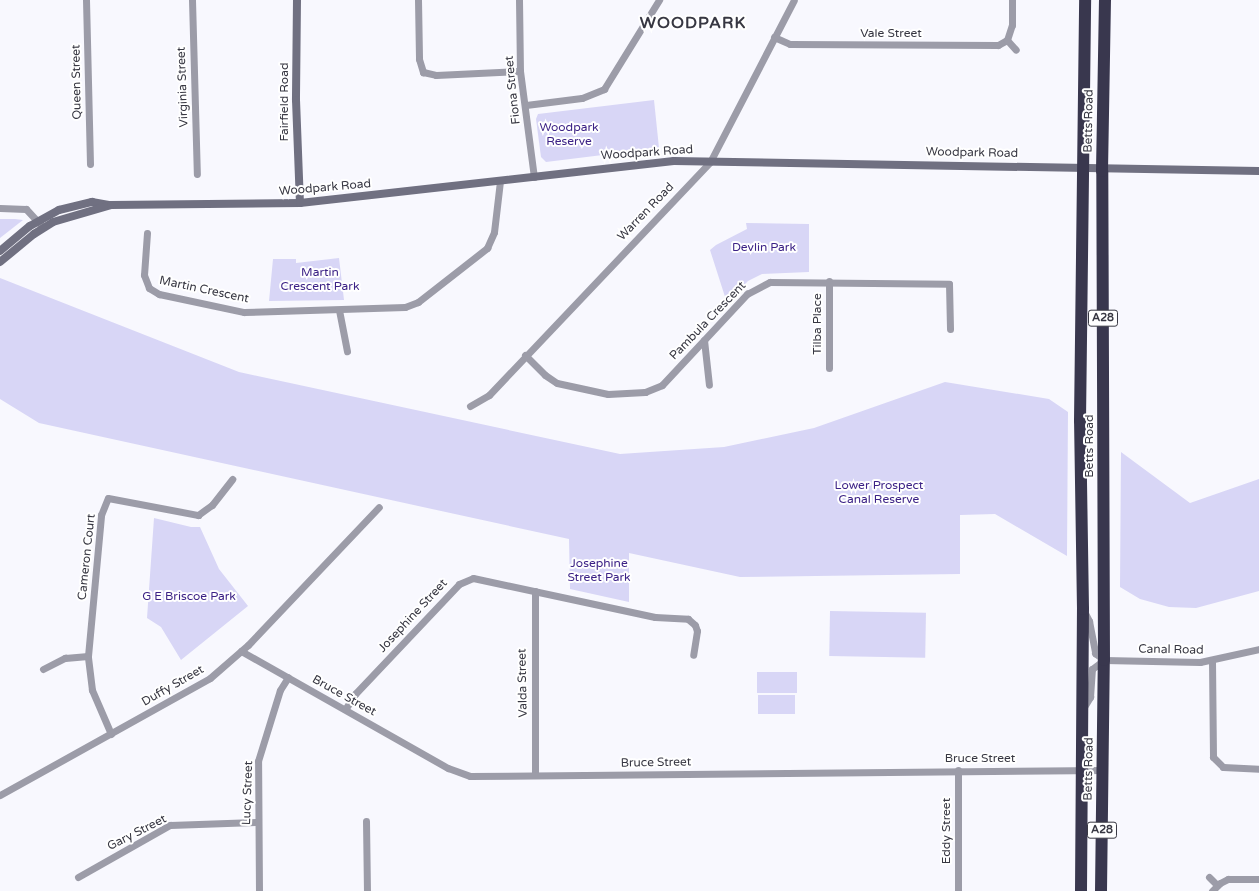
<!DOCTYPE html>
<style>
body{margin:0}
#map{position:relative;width:1259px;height:891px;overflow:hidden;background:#f8f8fe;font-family:"Varela Round",sans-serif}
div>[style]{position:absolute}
.green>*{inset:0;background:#d8d6f6;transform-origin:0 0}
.street>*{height:7px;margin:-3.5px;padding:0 3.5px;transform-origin:3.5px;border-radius:3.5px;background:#9c9ca8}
.secondary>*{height:8px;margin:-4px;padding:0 4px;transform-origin:4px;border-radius:4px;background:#707081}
.highway>*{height:12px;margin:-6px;padding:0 6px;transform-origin:6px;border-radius:6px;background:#39374e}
span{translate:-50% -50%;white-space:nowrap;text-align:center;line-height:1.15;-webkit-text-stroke:4px #fff;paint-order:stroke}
.shield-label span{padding:1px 3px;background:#fff;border:1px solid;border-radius:3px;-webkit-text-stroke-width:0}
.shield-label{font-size:11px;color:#373742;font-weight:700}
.street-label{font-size:12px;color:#373742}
.park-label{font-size:12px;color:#3c2286}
.district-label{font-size:16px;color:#373742;font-weight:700;letter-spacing:1px}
</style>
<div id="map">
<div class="green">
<i style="clip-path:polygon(654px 100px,659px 148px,546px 162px,541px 157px,536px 119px,538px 114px)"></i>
<i style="clip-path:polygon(0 219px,15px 219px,23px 220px,0 238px)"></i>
<i style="clip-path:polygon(746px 223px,809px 224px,809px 272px,762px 274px,748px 281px,727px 303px,710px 250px,716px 245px,747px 229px)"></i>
<i style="clip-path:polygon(339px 258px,344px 300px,269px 301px,273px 259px,296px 259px,296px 263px)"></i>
<i style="clip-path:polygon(0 278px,239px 372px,620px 454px,724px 447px,814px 428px,945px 382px,1049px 399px,1068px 412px,1067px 556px,995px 514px,960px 515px,960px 574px,740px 577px,629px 553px,629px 602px,570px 589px,569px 539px,39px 423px,0 399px)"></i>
<i style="clip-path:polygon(1121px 452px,1190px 503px,1259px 479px,1259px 591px,1196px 608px,1169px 607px,1140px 599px,1120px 587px)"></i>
<i style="clip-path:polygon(154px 518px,191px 527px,200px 527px,219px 569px,248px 606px,181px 660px,161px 627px,147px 618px)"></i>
<i style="left:830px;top:611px;width:96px;height:45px;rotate:1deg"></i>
<i style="left:757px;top:672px;width:40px;height:21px"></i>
<i style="left:758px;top:695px;width:37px;height:19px"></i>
</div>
<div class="street">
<i style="left:86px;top:0;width:164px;rotate:88.6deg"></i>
<i style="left:192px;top:0;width:174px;rotate:88.4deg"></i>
<i style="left:418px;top:0;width:59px;rotate:89deg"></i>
<i style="left:419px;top:59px;width:14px;rotate:73deg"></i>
<i style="left:423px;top:72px;width:13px;rotate:13deg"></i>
<i style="left:436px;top:75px;width:84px;rotate:-2.7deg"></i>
<i style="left:519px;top:0;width:71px;rotate:89.2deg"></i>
<i style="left:520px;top:71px;width:107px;rotate:82.5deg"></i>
<i style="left:774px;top:37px;width:17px;rotate:24deg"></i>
<i style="left:790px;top:44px;width:208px;rotate:0.3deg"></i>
<i style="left:998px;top:45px;width:10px;rotate:-29deg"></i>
<i style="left:1007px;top:40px;width:16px;rotate:-72deg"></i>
<i style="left:1012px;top:25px;width:25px;rotate:-90deg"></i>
<i style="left:1007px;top:40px;width:13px;rotate:48deg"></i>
<i style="left:526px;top:105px;width:56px;rotate:-7.1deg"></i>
<i style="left:582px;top:98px;width:24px;rotate:-22deg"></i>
<i style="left:604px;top:89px;width:105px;rotate:-58.3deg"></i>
<i style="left:0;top:208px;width:26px;rotate:2deg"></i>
<i style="left:26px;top:209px;width:23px;rotate:47deg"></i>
<i style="left:147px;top:233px;width:42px;rotate:94.1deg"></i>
<i style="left:144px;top:275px;width:14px;rotate:69deg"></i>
<i style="left:149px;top:288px;width:12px;rotate:31deg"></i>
<i style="left:159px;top:294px;width:87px;rotate:12deg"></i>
<i style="left:244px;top:312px;width:161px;rotate:-1.8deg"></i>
<i style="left:405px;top:307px;width:14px;rotate:-21deg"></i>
<i style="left:418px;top:302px;width:88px;rotate:-38deg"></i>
<i style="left:487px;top:248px;width:17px;rotate:-66deg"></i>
<i style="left:494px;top:232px;width:51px;rotate:-83.3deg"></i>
<i style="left:339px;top:310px;width:42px;rotate:79deg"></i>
<i style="left:704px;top:340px;width:45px;rotate:83.7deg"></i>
<i style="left:525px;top:355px;width:28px;rotate:45deg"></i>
<i style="left:545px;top:375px;width:14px;rotate:34deg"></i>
<i style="left:557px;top:383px;width:52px;rotate:12.2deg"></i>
<i style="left:608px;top:394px;width:37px;rotate:-3deg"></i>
<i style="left:645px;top:392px;width:18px;rotate:-22deg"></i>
<i style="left:662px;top:385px;width:125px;rotate:-47deg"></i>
<i style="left:747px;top:294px;width:26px;rotate:-28deg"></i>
<i style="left:770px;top:282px;width:179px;rotate:0.6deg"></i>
<i style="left:949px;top:284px;width:45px;rotate:88.7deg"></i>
<i style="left:829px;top:368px;width:87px;rotate:-90deg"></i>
<i style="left:470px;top:406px;width:22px;rotate:-30deg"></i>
<i style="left:489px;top:395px;width:321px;rotate:-46.5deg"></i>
<i style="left:710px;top:162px;width:182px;rotate:-62.6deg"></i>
<i style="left:535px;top:591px;width:184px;rotate:90deg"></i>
<i style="left:1085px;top:613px;width:9px;rotate:63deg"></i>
<i style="left:1089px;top:621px;width:33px;rotate:79deg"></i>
<i style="left:1095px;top:653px;width:11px;rotate:38deg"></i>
<i style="left:1104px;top:660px;width:96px;rotate:1.2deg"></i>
<i style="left:1200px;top:662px;width:60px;rotate:-12.4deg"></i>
<i style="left:241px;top:651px;width:238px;rotate:29.5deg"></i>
<i style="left:448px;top:768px;width:23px;rotate:20deg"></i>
<i style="left:470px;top:776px;width:634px;rotate:-0.54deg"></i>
<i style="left:1212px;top:661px;width:96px;rotate:89.4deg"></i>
<i style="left:1213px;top:757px;width:14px;rotate:45deg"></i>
<i style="left:1223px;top:767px;width:36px;rotate:3deg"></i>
<i style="left:43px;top:669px;width:25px;rotate:-27deg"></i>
<i style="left:65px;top:658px;width:23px;rotate:-5deg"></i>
<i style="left:1084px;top:707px;width:12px;rotate:-59deg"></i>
<i style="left:1090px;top:697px;width:28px;rotate:-86deg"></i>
<i style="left:1092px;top:669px;width:15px;rotate:-37deg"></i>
<i style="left:346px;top:708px;width:17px;rotate:-57deg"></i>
<i style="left:355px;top:694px;width:151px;rotate:-46.6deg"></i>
<i style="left:459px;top:584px;width:15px;rotate:-23deg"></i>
<i style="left:473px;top:578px;width:186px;rotate:12.1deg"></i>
<i style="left:655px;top:617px;width:33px;rotate:3deg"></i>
<i style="left:688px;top:619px;width:9px;rotate:41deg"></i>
<i style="left:695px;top:625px;width:6px;rotate:72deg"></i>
<i style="left:697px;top:631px;width:24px;rotate:99deg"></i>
<i style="left:111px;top:734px;width:48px;rotate:-113.4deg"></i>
<i style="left:92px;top:690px;width:34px;rotate:-97deg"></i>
<i style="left:88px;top:656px;width:142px;rotate:-84.7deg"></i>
<i style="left:101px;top:515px;width:18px;rotate:-68deg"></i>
<i style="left:108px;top:498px;width:92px;rotate:10.7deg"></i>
<i style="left:198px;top:515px;width:17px;rotate:-36deg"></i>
<i style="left:212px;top:505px;width:33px;rotate:-52deg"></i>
<i style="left:0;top:795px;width:240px;rotate:-29.1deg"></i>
<i style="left:210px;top:678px;width:50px;rotate:-41deg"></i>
<i style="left:248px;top:645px;width:190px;rotate:-46.5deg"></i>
<i style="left:366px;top:821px;width:70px;rotate:89.2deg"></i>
<i style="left:78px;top:877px;width:106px;rotate:-29.5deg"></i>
<i style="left:170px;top:825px;width:88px;rotate:-2deg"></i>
<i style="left:1209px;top:877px;width:11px;rotate:45deg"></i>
<i style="left:259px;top:891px;width:130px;rotate:-90.4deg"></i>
<i style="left:258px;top:761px;width:74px;rotate:-72.8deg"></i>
<i style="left:280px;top:690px;width:15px;rotate:-58deg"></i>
<i style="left:958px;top:891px;width:121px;rotate:-90deg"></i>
<i style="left:1212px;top:891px;width:11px;rotate:-45deg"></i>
<i style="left:1220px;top:883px;width:9px;rotate:-27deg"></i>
<i style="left:1228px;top:879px;width:31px"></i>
</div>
<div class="secondary">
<i style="left:297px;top:0;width:100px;rotate:90.6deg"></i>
<i style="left:296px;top:100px;width:103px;rotate:87.8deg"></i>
<i style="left:0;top:251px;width:39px;rotate:-40deg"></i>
<i style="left:30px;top:226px;width:33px;rotate:-29deg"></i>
<i style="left:59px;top:210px;width:34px;rotate:-14deg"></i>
<i style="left:92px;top:202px;width:17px;rotate:10deg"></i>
<i style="left:0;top:262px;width:44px;rotate:-39.5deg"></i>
<i style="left:34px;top:234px;width:22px;rotate:-32deg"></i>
<i style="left:53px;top:222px;width:60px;rotate:-16.3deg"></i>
<i style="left:111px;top:205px;width:189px;rotate:-0.6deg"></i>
<i style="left:300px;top:203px;width:376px;rotate:-6.4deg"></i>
<i style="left:674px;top:161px;width:585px;rotate:0.98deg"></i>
</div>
<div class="highway">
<i style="left:1081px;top:891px;width:282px;rotate:-89.6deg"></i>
<i style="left:1083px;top:609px;width:188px;rotate:-90.9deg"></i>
<i style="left:1080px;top:421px;width:421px;rotate:-89.3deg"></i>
<i style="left:1101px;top:891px;width:231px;rotate:-89.3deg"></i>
<i style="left:1104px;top:660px;width:489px;rotate:-90.2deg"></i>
<i style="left:1102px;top:171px;width:171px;rotate:-89deg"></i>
</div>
<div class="shield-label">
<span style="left:1103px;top:318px">A28</span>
<span style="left:1102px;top:830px">A28</span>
</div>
<div class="street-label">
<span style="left:891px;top:34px">Vale Street</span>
<span style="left:77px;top:82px;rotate:-91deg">Queen Street</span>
<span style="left:183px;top:87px;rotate:-92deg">Virginia Street</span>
<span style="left:513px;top:90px;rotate:-96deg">Fiona Street</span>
<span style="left:285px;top:102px;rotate:-90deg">Fairfield Road</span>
<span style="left:1089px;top:121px;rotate:-89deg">Betts Road</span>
<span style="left:647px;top:153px;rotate:-4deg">Woodpark Road</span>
<span style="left:972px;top:153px;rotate:1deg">Woodpark Road</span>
<span style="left:325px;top:188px;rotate:-5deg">Woodpark Road</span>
<span style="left:646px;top:212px;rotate:-46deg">Warren Road</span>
<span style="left:204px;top:290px;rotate:12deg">Martin Crescent</span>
<span style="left:708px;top:321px;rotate:-46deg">Pambula Crescent</span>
<span style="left:818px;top:324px;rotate:-90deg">Tilba Place</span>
<span style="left:1090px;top:446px;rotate:-90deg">Betts Road</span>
<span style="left:87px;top:557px;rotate:-84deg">Cameron Court</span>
<span style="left:413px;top:616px;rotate:-47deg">Josephine Street</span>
<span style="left:1171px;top:650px;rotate:1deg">Canal Road</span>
<span style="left:523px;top:683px;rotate:-91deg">Valda Street</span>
<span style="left:173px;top:686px;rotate:-30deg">Duffy Street</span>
<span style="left:344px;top:696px;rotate:29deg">Bruce Street</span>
<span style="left:980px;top:759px">Bruce Street</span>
<span style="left:656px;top:763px;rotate:-1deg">Bruce Street</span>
<span style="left:1089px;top:769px;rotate:-89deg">Betts Road</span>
<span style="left:248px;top:793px;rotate:-88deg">Lucy Street</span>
<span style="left:947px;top:831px;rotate:-90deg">Eddy Street</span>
<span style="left:137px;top:833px;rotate:-27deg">Gary Street</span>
</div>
<div class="park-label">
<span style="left:569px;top:135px">Woodpark<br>Reserve</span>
<span style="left:764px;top:248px">Devlin Park</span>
<span style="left:320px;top:280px">Martin<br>Crescent Park</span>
<span style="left:879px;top:493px">Lower Prospect<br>Canal Reserve</span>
<span style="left:599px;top:571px">Josephine<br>Street Park</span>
<span style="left:189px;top:597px">G E Briscoe Park</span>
</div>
<div class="district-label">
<span style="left:693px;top:23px">WOODPARK</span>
</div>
</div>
